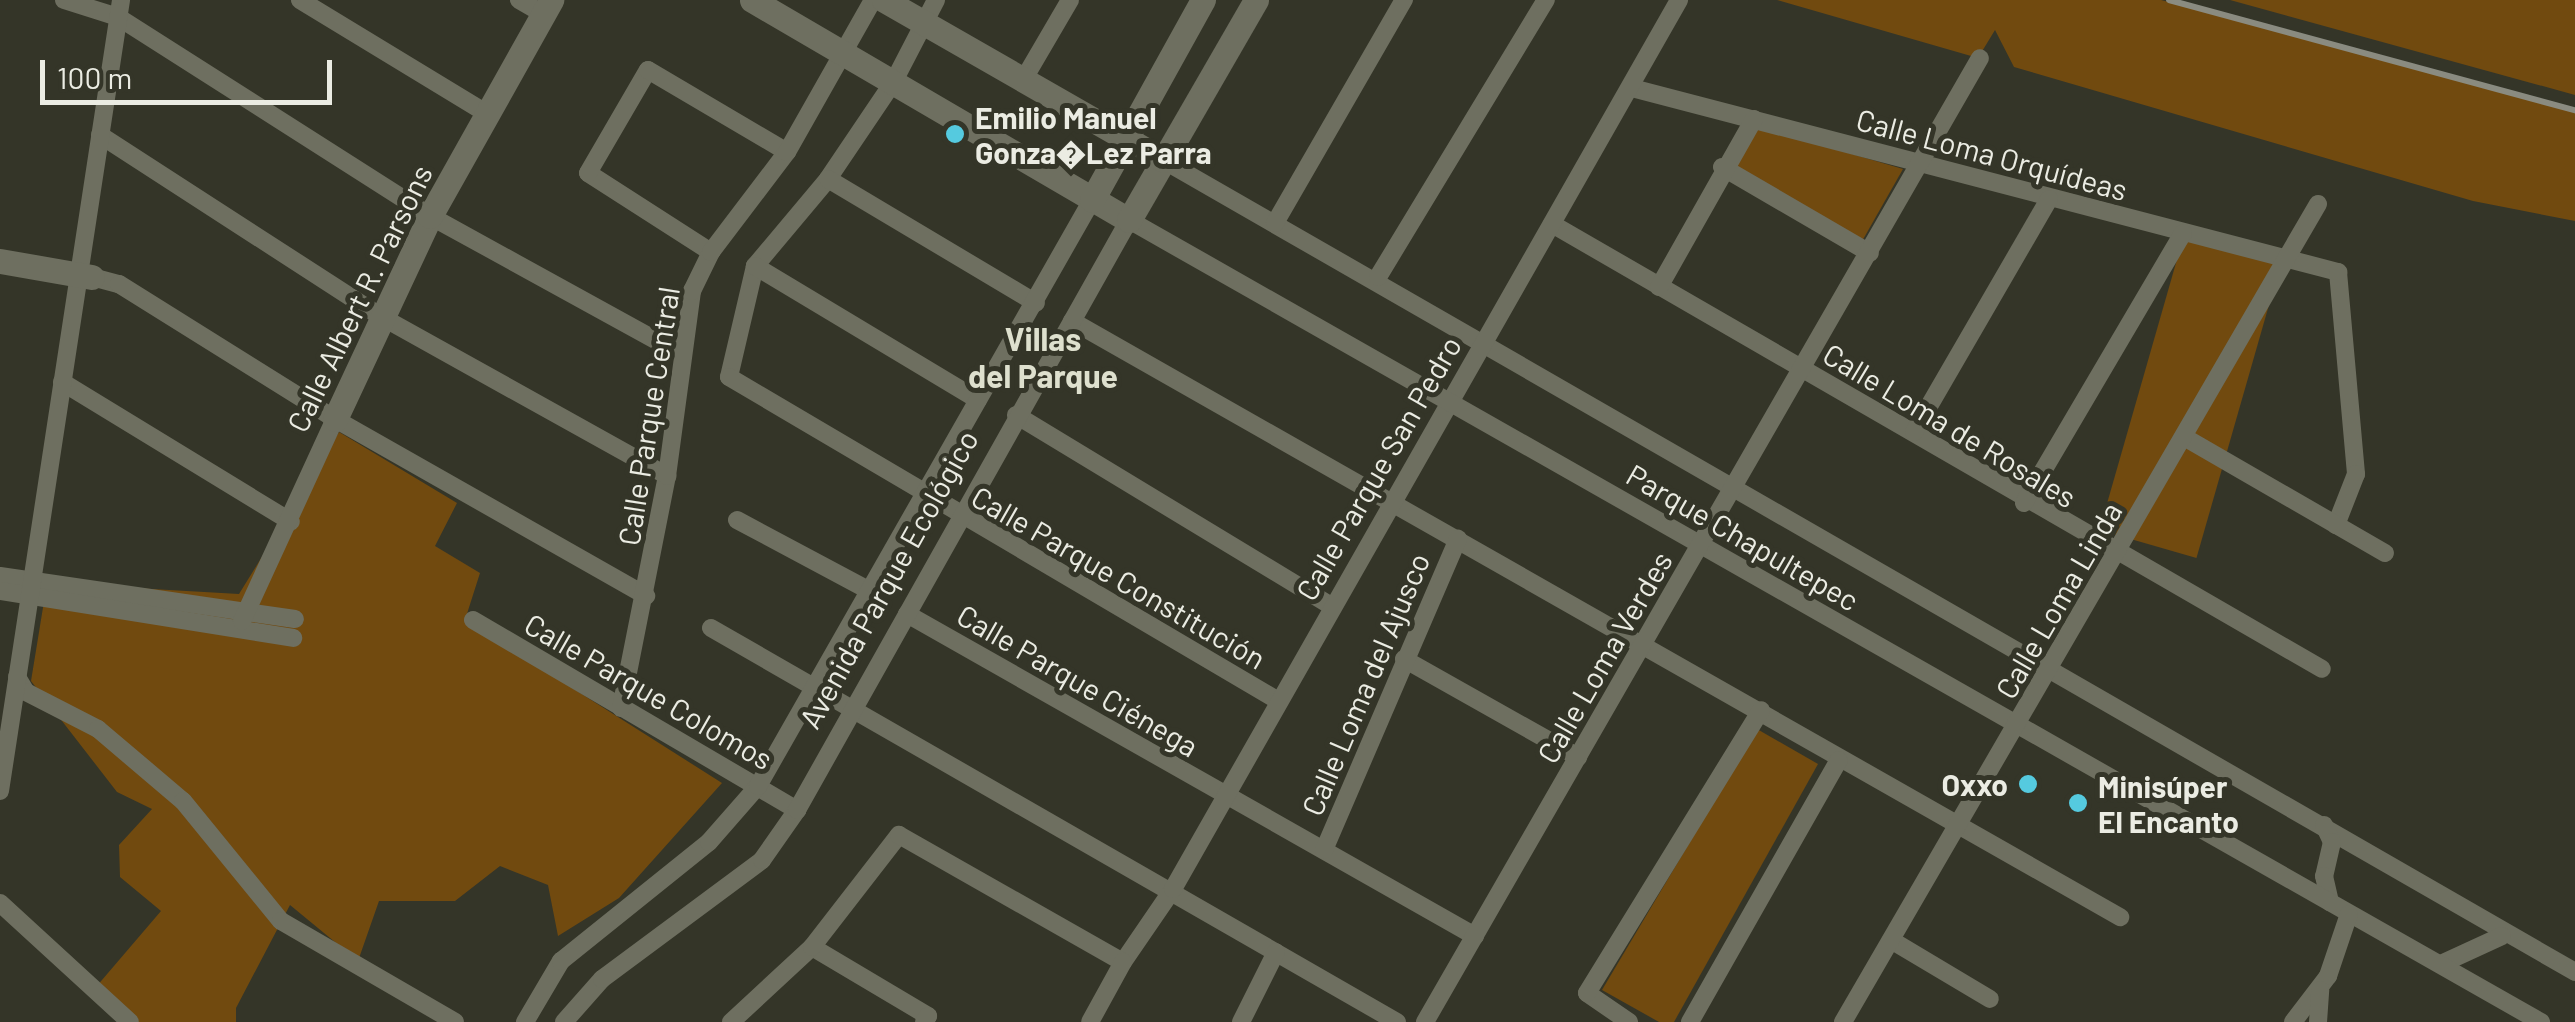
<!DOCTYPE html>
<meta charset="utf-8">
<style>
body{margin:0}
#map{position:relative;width:2575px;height:1022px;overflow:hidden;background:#343528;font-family:Barlow,sans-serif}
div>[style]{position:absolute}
.green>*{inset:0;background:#714a0f;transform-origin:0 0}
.street>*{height:18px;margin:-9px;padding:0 9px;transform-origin:9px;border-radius:9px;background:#6e6f60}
.secondary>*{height:25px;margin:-12.5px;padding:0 12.5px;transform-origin:12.5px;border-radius:12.5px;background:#6e6f60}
.rail>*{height:6px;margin:-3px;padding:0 3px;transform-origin:3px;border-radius:3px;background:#8a8b80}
.dots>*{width:28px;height:28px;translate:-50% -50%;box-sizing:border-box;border:5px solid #343528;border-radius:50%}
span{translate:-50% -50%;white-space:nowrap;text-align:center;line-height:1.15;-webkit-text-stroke:10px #343528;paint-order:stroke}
.poi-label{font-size:30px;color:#ebece3;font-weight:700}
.left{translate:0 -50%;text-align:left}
.right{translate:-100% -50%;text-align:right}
.street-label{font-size:30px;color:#ebece3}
.neighbourhood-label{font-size:32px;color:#dee0ce;font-weight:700}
.scale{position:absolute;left:40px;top:60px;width:292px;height:45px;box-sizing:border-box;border:5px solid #ebece3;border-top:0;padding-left:12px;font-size:30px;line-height:35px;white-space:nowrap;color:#ebece3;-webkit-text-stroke:8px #343528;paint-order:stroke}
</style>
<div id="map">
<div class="green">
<i style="clip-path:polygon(1777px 0,2161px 0,2575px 112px,2575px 221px,2473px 201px,2014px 67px,1995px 30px,1978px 58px)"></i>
<i style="clip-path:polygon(2230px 0,2575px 0,2575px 95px)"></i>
<i style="clip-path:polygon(1757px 126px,1903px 169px,1861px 243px,1733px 168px)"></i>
<i style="left:2184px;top:235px;width:101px;height:307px;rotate:16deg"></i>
<i style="clip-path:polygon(339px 432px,457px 503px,435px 546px,480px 573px,465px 620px,722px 783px,619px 898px,558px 936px,548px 885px,500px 866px,455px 901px,379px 901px,358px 961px,290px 905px,236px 1008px,236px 1022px,126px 1022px,96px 987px,161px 911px,120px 877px,119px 845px,152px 809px,117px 792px,31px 681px,47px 583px,239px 594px)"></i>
<i style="clip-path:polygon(1757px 729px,1818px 764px,1674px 1022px,1659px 1022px,1602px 990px)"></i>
</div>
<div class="street">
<i style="left:64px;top:0;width:57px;rotate:17.5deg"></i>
<i style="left:118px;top:17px;width:370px;rotate:32.5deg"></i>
<i style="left:430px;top:216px;width:286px;rotate:28.8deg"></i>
<i style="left:300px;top:0;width:221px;rotate:31.3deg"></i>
<i style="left:519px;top:0;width:28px;rotate:30deg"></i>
<i style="left:936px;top:0;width:91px;rotate:117.4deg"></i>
<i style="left:894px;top:81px;width:118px;rotate:124deg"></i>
<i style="left:828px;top:179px;width:114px;rotate:130deg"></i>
<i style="left:755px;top:266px;width:114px;rotate:103.2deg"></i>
<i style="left:729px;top:377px;width:636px;rotate:30.52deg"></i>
<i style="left:1025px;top:77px;width:89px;rotate:-59.7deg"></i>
<i style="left:1632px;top:88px;width:730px;rotate:14.61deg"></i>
<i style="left:2338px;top:272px;width:203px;rotate:84.9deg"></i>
<i style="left:2356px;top:474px;width:55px;rotate:111.4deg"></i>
<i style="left:100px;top:135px;width:333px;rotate:32.9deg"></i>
<i style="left:380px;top:316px;width:329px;rotate:29.1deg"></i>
<i style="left:1163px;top:160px;width:1629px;rotate:29.9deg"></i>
<i style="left:1722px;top:167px;width:171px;rotate:30.2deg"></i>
<i style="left:828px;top:179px;width:242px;rotate:30.8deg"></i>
<i style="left:1275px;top:223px;width:258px;rotate:-60deg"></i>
<i style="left:1552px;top:224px;width:889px;rotate:30.02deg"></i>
<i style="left:711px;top:252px;width:146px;rotate:-147.3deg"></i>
<i style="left:588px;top:173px;width:119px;rotate:-59.8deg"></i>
<i style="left:648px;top:70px;width:161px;rotate:30.5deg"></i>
<i style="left:755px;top:266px;width:260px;rotate:31deg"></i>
<i style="left:92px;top:277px;width:28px;rotate:15deg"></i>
<i style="left:119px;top:284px;width:255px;rotate:32deg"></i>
<i style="left:335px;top:419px;width:358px;rotate:29.6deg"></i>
<i style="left:1378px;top:277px;width:324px;rotate:-58.8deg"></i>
<i style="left:1659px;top:287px;width:193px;rotate:-60.5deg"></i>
<i style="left:1072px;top:321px;width:1206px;rotate:29.63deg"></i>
<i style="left:62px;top:382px;width:268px;rotate:31.4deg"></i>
<i style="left:1016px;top:415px;width:367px;rotate:31.2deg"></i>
<i style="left:1914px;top:432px;width:269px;rotate:-59.9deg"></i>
<i style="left:2184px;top:437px;width:232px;rotate:30deg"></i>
<i style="left:2024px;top:503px;width:313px;rotate:-59.5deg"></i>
<i style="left:737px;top:520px;width:146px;rotate:28.1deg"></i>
<i style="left:0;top:576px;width:298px;rotate:8.3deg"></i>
<i style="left:0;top:591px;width:297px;rotate:9.1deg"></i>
<i style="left:907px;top:614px;width:653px;rotate:29.55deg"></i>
<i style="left:473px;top:620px;width:376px;rotate:30.4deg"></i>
<i style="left:242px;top:621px;width:222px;rotate:-65.3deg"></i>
<i style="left:711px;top:628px;width:791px;rotate:29.87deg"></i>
<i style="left:1404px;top:659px;width:200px;rotate:29.4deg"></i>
<i style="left:17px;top:677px;width:17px;rotate:59deg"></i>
<i style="left:26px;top:692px;width:81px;rotate:27.2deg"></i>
<i style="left:98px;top:729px;width:111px;rotate:40.3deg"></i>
<i style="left:183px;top:801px;width:155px;rotate:50.8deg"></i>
<i style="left:281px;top:921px;width:201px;rotate:30.1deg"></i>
<i style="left:621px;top:708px;width:237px;rotate:-78.8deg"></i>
<i style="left:667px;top:476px;width:187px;rotate:-82.3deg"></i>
<i style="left:692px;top:291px;width:43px;rotate:-64deg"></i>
<i style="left:711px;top:252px;width:126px;rotate:-52.8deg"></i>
<i style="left:787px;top:152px;width:175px;rotate:-60.5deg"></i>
<i style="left:0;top:791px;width:800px;rotate:-81.3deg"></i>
<i style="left:2324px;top:825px;width:19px;rotate:65deg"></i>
<i style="left:2332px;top:842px;width:35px;rotate:103deg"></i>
<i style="left:2324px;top:876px;width:27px;rotate:77deg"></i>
<i style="left:1324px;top:850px;width:339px;rotate:-66.7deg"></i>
<i style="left:0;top:903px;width:176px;rotate:42.5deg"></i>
<i style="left:1891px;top:940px;width:115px;rotate:30.8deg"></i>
<i style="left:812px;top:947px;width:135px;rotate:30.7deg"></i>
<i style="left:928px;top:1016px;width:7px;rotate:124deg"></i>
<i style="left:1123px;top:962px;width:88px;rotate:-55.6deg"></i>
<i style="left:1173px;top:889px;width:1023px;rotate:-60.35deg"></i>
<i style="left:2441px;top:964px;width:67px;rotate:-24.7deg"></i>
<i style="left:525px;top:1022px;width:71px;rotate:-59.5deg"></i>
<i style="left:561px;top:961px;width:190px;rotate:-38.8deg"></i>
<i style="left:709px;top:842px;width:74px;rotate:-48.8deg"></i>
<i style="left:758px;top:786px;width:675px;rotate:-60.32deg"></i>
<i style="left:564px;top:1022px;width:57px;rotate:-48.5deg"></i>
<i style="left:602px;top:979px;width:199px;rotate:-36.6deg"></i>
<i style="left:762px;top:860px;width:61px;rotate:-55deg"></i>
<i style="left:797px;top:810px;width:677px;rotate:-60.63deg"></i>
<i style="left:1129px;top:220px;width:1624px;rotate:29.6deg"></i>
<i style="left:731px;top:1022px;width:110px;rotate:-42.8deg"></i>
<i style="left:812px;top:947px;width:142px;rotate:-52.2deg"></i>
<i style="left:899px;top:835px;width:257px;rotate:29.6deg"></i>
<i style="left:1123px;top:962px;width:68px;rotate:118.8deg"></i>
<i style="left:1241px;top:1022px;width:78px;rotate:-63.4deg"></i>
<i style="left:1425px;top:1022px;width:1112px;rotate:-60.07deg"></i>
<i style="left:1629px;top:1022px;width:51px;rotate:-145.4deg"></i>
<i style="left:1587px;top:993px;width:332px;rotate:-58.4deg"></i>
<i style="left:1690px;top:1022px;width:301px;rotate:-60.4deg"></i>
<i style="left:1843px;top:1022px;width:946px;rotate:-59.86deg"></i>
<i style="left:2293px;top:1022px;width:58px;rotate:-52.7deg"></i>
<i style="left:2328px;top:976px;width:65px;rotate:-71.3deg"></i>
<i style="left:2318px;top:1022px;width:32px;rotate:-86deg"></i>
</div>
<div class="secondary">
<i style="left:752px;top:0;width:436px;rotate:30.3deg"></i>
<i style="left:1129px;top:220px;width:254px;rotate:-60deg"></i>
<i style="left:884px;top:0;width:322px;rotate:29.8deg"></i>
<i style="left:1092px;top:200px;width:229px;rotate:-61deg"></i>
<i style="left:0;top:261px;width:93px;rotate:9.9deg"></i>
<i style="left:335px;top:419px;width:224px;rotate:-64.9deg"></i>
<i style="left:430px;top:216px;width:248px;rotate:-60.7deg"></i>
</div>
<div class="rail">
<i style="left:2169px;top:0;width:421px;rotate:15.2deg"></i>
</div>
<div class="dots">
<i style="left:955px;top:134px;background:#55cadf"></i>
<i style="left:2028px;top:784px;background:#55cadf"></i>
<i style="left:2078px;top:803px;background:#55cadf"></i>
</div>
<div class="poi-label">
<span class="left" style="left:975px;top:134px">Emilio Manuel<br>Gonza�Lez Parra</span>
<span class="right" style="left:2008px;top:784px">Oxxo</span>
<span class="left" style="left:2098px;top:803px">Minisúper<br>El Encanto</span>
</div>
<div class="street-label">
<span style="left:1992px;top:154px;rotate:15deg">Calle Loma Orquídeas</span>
<span style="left:359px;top:298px;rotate:-64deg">Calle Albert R. Parsons</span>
<span style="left:648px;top:416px;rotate:-81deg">Calle Parque Central</span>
<span style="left:1950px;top:425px;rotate:31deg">Calle Loma de Rosales</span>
<span style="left:1378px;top:468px;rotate:-60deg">Calle Parque San Pedro</span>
<span style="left:1743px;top:537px;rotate:30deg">Parque Chapultepec</span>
<span style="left:1119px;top:577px;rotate:30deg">Calle Parque Constitución</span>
<span style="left:888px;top:579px;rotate:-61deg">Avenida Parque Ecológico</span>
<span style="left:2058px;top:600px;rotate:-60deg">Calle Loma Linda</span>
<span style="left:1604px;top:657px;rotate:-60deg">Calle Loma Verdes</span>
<span style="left:1078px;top:680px;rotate:30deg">Calle Parque Ciénega</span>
<span style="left:1365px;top:684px;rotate:-67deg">Calle Loma del Ajusco</span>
<span style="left:649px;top:691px;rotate:30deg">Calle Parque Colomos</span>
</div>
<div class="neighbourhood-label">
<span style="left:1043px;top:357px">Villas<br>del Parque</span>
</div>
<div class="scale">100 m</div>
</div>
